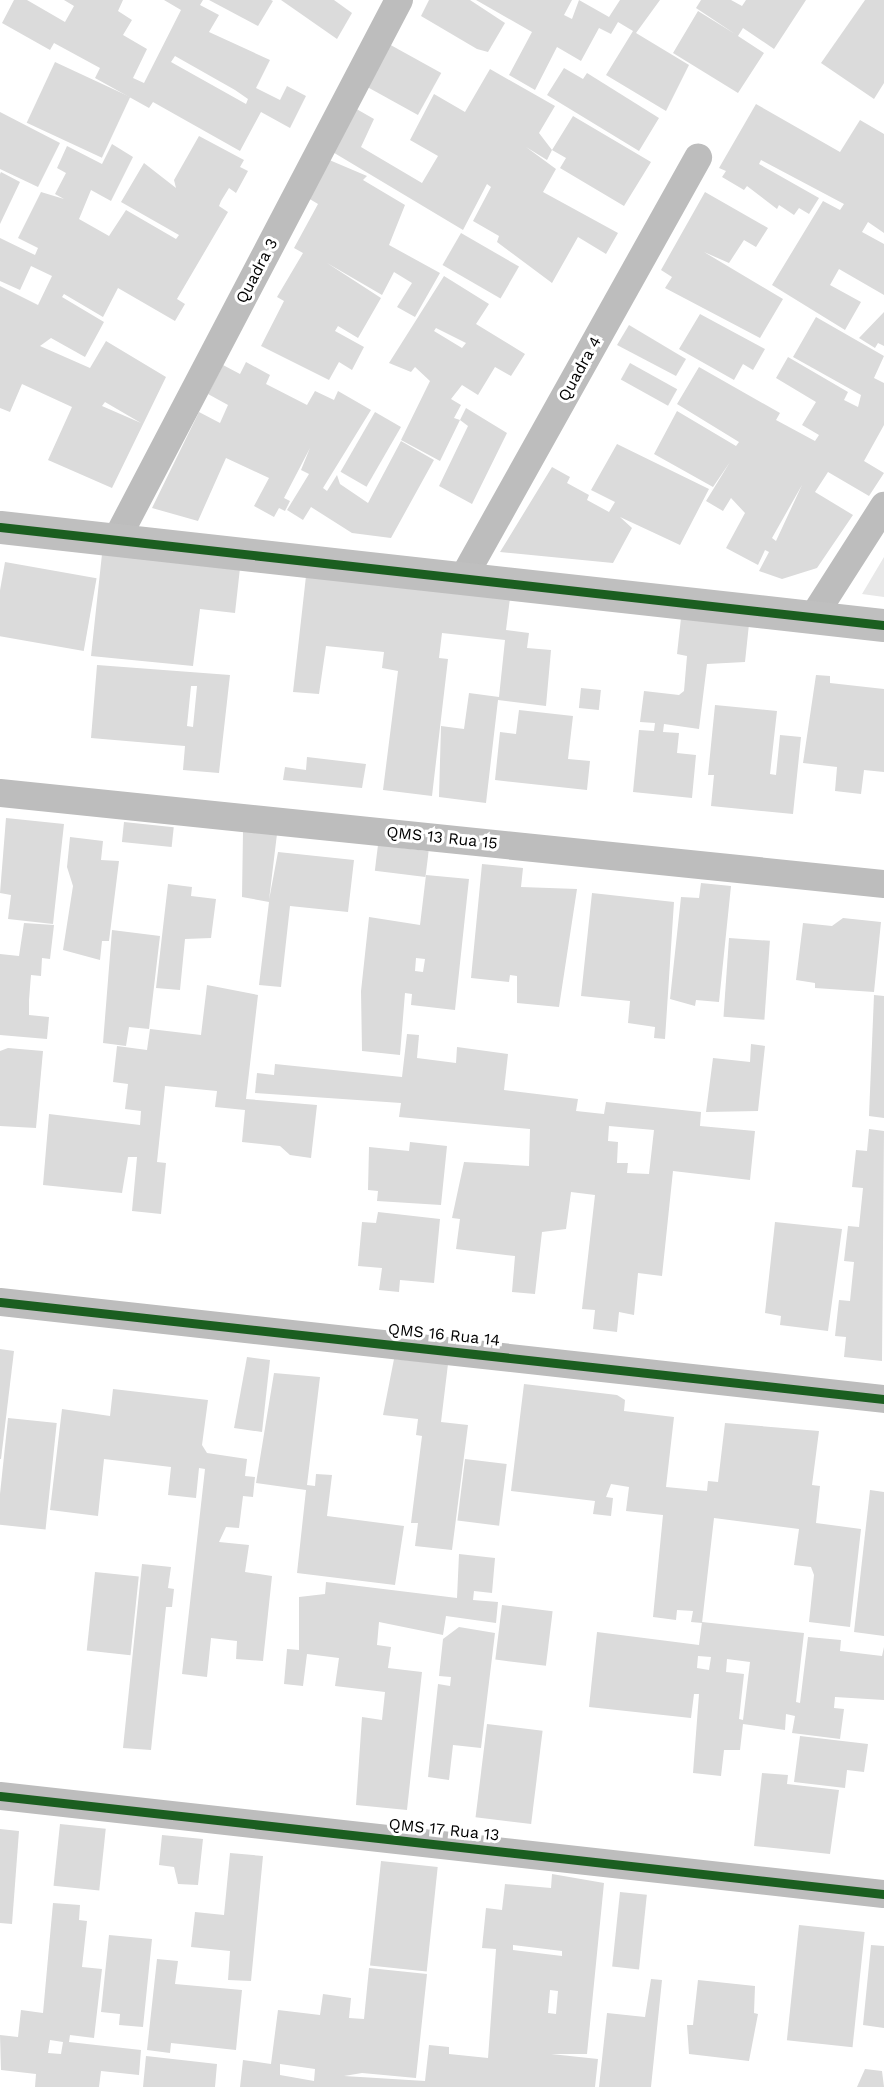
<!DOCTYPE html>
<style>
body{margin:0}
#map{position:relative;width:884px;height:2087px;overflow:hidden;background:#fff;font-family:"Work Sans",sans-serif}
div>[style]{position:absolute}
.green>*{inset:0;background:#e8e8e8}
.building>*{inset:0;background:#dbdbdb;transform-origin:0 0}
.street>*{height:28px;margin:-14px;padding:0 14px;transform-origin:14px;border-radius:14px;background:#bdbdbd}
.secondary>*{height:33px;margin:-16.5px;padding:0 16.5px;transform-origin:16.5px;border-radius:16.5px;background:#bfbfbf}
.cycleway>*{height:9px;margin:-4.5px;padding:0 4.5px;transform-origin:4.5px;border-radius:4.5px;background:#1b5e20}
span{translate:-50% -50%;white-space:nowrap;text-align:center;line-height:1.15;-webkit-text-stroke:6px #fff;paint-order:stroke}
.street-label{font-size:16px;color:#000}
</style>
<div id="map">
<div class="green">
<i style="clip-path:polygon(884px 557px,884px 597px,862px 594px)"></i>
</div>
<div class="building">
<i style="clip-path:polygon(evenodd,14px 0,27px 0,65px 22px,74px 6px,64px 0,123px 0,118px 11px,132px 20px,123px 35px,147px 49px,133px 78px,144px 83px,181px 10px,164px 0,203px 0,200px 5px,219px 15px,209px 32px,270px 60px,256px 88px,280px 100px,287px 86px,306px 96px,290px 128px,261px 112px,240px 151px,153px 102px,149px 108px,95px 78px,100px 68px,54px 43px,50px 50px,2px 23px,14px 0,175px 56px,235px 90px,248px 99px,246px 104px,171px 62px,175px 56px)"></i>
<i style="clip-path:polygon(209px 0,271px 0,273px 1px,258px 26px)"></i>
<i style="clip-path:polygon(281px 0,334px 0,352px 13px,337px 39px)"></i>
<i style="clip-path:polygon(429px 0,470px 0,505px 23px,488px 52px,477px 49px,421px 16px)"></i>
<i style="clip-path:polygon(476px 0,572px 0,564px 15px,572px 19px,579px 0,609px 17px,620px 0,660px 0,636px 33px,689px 65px,666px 111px,606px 75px,633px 31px,618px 22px,611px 34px,599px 28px,581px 61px,557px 47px,535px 90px,509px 75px,532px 32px)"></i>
<i style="clip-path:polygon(701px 0,731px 0,742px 6px,746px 0,806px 0,774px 49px,743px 28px,738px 36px,764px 53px,738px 93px,673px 53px,698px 11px,735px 34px,696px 8px)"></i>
<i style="clip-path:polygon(865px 0,884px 0,884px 83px,874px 99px,821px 63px)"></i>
<i style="left:387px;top:43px;width:62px;height:48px;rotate:29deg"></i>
<i style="left:55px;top:62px;width:83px;height:67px;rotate:25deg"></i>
<i style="clip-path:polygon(564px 68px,583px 79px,587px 73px,659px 118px,639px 151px,547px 95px)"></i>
<i style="clip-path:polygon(490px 69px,555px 106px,539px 133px,552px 150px,573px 116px,651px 162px,624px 206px,560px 168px,566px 158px,552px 150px,547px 160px,526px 147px,556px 169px,543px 192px,618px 233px,606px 254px,578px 237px,552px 283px,497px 242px,499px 236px,473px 221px,491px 187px,487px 184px,463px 230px,331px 151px,353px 107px,374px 119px,361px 147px,422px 183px,438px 156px,410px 140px,434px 94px,465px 112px)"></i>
<i style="clip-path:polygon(756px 104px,840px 152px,860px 120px,884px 134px,884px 233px,868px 222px,862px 232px,884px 244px,884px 295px,839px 269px,830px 285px,861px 302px,845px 330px,772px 285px,823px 201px,840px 210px,844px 204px,761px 160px,759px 164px,819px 198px,809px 214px,799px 208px,794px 215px,779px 205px,777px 209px,747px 186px,744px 190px,722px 177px,726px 171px,719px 168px)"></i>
<i style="clip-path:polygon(0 112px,60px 143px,38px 187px,0 169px)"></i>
<i style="clip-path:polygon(evenodd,199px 136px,244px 160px,240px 167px,248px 171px,236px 193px,229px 188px,221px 201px,219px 206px,228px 212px,177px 299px,185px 304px,175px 321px,118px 288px,103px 317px,64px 294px,62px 297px,104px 322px,85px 357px,51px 338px,40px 346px,90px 368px,106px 341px,166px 377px,112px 488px,48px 460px,72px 407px,22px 384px,10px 412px,0 408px,0 286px,38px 305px,52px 276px,31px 266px,20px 290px,0 281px,0 238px,35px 255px,38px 248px,18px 238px,41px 192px,64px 199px,55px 194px,66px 173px,57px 168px,67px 146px,102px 164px,112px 144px,133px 157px,111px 201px,91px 190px,79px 219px,109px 236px,126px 210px,176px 239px,179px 235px,121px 202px,144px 163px,176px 188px,174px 180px,199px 136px,105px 402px,141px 423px,102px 406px,105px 402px)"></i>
<i style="clip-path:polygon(327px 159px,367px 176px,363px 180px,405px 205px,389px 245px,440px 273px,415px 317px,397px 307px,412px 283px,394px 272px,382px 295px,327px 263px,381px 298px,358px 338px,338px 326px,335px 331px,364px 347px,352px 370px,339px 362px,329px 380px,261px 346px,284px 301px,277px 297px,303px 253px,294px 248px,318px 204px,308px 198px)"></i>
<i style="clip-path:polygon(1px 172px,20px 182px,0 224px,0 174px)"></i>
<i style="clip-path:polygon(705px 192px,768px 228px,756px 247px,744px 240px,729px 263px,704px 252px,783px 299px,760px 338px,665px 288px,672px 277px,661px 270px)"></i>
<i style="left:461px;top:233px;width:67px;height:37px;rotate:30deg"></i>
<i style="clip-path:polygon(evenodd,444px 276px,489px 304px,476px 324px,525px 354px,511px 376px,495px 367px,478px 395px,462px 385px,451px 399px,461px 405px,454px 418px,460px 420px,466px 408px,507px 433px,472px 504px,439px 486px,468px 426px,460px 420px,440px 461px,401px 440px,430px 381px,415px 367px,411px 372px,389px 363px,444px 276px,436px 328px,466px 343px,462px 348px,434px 331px,436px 328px)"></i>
<i style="clip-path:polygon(884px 312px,884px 346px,878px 343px,875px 348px,859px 338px)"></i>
<i style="clip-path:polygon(700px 314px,765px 349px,753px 370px,743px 364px,734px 380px,679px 349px)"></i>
<i style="clip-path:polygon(evenodd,816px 317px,884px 356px,874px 378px,884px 383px,884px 425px,864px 461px,884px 473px,869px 496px,828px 472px,815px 492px,853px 515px,817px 568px,782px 579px,759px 571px,769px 552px,765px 550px,758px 565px,726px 548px,745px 513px,731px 498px,723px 511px,706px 501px,730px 462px,713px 487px,654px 454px,677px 411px,736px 446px,739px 442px,677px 404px,699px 367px,780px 413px,776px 420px,815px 441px,819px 435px,802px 425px,816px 402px,776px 378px,788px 357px,848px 392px,844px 400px,858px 407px,861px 395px,793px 357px,816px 317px,802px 485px,776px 541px,772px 538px,802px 485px)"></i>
<i style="clip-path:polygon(629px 325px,686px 359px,676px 376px,617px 345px)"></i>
<i style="clip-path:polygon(246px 362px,270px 375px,266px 384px,307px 405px,315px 391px,334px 400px,338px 391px,371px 410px,323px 488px,327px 491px,337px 475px,340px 484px,368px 503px,401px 441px,434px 460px,391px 538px,352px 533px,311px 507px,303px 520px,287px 510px,309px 474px,301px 470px,310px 448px,284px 498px,290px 501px,285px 511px,279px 508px,274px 517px,254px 506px,269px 478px,226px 458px,198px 521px,152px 508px,199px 412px,220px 423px,228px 405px,208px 394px,223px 365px,240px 374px)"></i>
<i style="left:630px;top:363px;width:54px;height:19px;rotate:29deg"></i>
<i style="left:375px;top:412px;width:30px;height:69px;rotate:30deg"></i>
<i style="clip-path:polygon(617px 444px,709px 489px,680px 545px,620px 517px,632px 528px,613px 563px,500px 552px,552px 467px,570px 477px,567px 483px,589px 495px,587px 500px,609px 512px,615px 502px,591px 490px)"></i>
<i style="clip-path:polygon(102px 554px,240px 568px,235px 613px,200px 609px,193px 666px,91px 656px)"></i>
<i style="left:5px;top:562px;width:93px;height:74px;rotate:10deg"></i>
<i style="clip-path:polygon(306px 576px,510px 598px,506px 630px,529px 633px,527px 648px,551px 650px,546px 706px,498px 700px,486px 803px,439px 797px,441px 726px,464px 729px,469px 693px,499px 697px,505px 640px,442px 633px,439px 658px,448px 659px,432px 796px,383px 790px,398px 671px,382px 668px,384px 652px,326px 646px,319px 694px,293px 692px)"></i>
<i style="clip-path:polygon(681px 618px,749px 624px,745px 662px,707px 664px,699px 729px,664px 724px,663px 732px,679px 733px,677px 753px,696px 755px,692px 798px,633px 792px,639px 730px,654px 731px,655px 723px,640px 722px,644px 691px,679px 695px,684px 691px,687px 656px,677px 654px)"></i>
<i style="clip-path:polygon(evenodd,97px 665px,230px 675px,219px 773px,183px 770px,185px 746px,91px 738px,97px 665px,191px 686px,197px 686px,193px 727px,187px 726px,191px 686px)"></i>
<i style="clip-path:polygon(816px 675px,830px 676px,830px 683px,884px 689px,884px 772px,864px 770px,861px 794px,835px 791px,837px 767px,803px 763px)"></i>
<i style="left:581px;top:688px;width:20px;height:20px;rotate:6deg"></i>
<i style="clip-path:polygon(715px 705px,777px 711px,770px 774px,776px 775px,780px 735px,801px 737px,793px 814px,711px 806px,714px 775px,708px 775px)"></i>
<i style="clip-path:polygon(519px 710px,573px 716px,568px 759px,590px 761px,587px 790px,495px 780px,500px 732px,516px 734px)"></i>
<i style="clip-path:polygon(307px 757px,366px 764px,362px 788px,283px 780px,285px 767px,306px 770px)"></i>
<i style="clip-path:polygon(6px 818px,64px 824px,53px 924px,8px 919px,11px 895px,0 893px)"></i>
<i style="left:124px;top:822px;width:50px;height:20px;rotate:6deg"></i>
<i style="clip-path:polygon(243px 831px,277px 834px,269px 900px,278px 852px,354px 860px,348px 912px,290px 906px,281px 987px,259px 985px,269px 902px,242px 897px)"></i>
<i style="clip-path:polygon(70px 837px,103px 841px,101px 860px,119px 861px,109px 941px,102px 941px,100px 960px,63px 950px,73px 886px,67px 867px)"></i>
<i style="left:378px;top:845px;width:51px;height:26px;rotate:7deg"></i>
<i style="clip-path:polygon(482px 864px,523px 868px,521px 887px,577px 889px,559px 1007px,517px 1003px,517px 976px,510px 975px,509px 982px,471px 978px)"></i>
<i style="clip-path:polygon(evenodd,426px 875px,469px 879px,455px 1010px,411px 1005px,412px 994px,405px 993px,400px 1055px,362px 1051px,361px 991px,369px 917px,420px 925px,426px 875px,416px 958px,425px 959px,423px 972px,415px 971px,416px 958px)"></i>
<i style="clip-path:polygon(701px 883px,731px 886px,719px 1002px,696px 1000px,695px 1006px,670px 999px,681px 897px,699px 898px)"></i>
<i style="clip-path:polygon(168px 884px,192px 887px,191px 896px,216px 899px,211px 938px,185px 939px,180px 990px,156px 988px)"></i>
<i style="clip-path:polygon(592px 893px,674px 902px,665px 1039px,654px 1038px,655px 1027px,628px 1023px,630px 1001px,581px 996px)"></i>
<i style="clip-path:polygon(843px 918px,881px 922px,874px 992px,815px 988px,815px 983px,796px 980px,803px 923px,832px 926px)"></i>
<i style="clip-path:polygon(24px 923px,54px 925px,50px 959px,42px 958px,41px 976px,31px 975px,29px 1000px,29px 1015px,49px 1017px,47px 1039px,0 1035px,0 954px,19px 956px)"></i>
<i style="clip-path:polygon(112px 930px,160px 936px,149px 1029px,129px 1027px,126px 1046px,103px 1043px)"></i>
<i style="left:729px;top:938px;width:41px;height:79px;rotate:4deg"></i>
<i style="clip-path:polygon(207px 985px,258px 995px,246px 1099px,317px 1105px,311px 1158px,290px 1155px,280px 1146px,242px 1142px,245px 1110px,215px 1107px,217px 1091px,165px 1086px,157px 1162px,166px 1163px,161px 1214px,132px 1211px,137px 1157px,128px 1157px,122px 1193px,43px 1185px,49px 1114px,140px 1125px,141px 1111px,125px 1109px,128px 1084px,113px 1082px,117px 1046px,147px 1050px,150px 1029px,201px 1035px)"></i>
<i style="clip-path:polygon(874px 995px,884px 996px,884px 1118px,869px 1116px)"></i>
<i style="clip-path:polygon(evenodd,407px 1034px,419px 1035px,417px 1058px,456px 1063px,457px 1047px,508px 1054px,504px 1090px,578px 1099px,576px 1111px,604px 1114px,606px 1102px,701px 1112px,700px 1126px,755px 1131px,750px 1180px,673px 1171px,662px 1276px,638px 1273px,634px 1315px,619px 1312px,617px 1332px,593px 1329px,595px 1310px,582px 1309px,595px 1195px,571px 1192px,566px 1229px,542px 1232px,535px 1294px,512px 1292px,515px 1256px,456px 1249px,460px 1219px,452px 1218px,464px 1162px,529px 1166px,530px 1129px,399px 1117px,401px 1103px,255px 1093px,257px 1073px,274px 1075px,275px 1064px,402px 1077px,407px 1034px,609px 1126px,654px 1130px,649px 1174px,627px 1173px,628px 1163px,617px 1163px,618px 1142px,608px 1141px,609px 1126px)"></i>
<i style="clip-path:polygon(751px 1044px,765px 1046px,758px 1111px,706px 1112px,713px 1058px,750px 1062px)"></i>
<i style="clip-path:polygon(8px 1048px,43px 1051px,36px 1128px,0 1126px,0 1051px)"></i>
<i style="clip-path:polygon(869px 1129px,884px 1131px,882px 1361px,844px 1357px,846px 1337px,835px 1336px,839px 1300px,850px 1301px,854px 1262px,844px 1261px,848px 1226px,859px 1227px,863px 1188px,852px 1187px,856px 1150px,867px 1151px)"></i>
<i style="clip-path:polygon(410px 1142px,447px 1146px,441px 1205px,377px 1201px,378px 1191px,368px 1190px,369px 1147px,409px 1151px)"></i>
<i style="clip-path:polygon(378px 1212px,440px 1219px,434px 1283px,400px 1280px,399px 1292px,379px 1290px,382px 1268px,358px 1266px,362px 1222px,376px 1223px)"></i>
<i style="clip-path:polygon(775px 1222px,842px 1229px,828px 1331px,780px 1325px,781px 1316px,765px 1313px)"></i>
<i style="clip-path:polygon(0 1349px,14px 1351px,1px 1459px,0 1459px)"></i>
<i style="clip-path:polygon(247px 1357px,270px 1360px,262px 1432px,234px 1428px)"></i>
<i style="clip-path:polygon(394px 1359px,448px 1364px,441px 1422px,468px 1425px,452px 1550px,415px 1546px,418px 1523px,411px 1523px,422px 1436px,416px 1435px,418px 1419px,383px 1415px)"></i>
<i style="clip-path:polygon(274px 1373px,320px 1377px,307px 1485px,315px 1486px,316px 1474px,332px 1475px,327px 1516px,404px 1526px,395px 1585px,297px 1573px,306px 1490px,256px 1483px)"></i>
<i style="clip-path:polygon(524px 1384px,617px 1395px,625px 1400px,624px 1411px,674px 1417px,666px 1487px,707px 1491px,708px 1481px,718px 1482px,725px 1423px,819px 1431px,812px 1485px,820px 1486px,816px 1523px,861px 1529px,850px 1627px,809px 1622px,814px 1575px,811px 1567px,794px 1565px,799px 1529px,714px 1518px,702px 1623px,691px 1622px,693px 1611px,677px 1610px,676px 1620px,653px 1617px,663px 1515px,626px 1511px,629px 1487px,611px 1484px,606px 1497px,613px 1498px,611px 1516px,593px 1514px,595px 1501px,511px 1491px)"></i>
<i style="clip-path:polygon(113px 1389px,208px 1400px,202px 1445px,207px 1453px,247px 1459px,245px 1476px,255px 1477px,253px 1497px,243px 1496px,239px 1528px,226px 1527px,219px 1542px,249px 1545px,245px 1572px,272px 1576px,263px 1661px,236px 1659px,237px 1641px,211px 1638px,207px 1677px,182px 1674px,205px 1469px,199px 1468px,196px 1498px,168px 1495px,171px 1467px,104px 1459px,98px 1516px,50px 1510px,62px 1409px,110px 1416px)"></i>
<i style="left:8px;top:1418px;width:49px;height:107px;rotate:6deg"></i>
<i style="left:465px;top:1459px;width:42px;height:62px;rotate:7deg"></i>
<i style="clip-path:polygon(870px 1490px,884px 1492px,884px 1636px,854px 1632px)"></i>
<i style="clip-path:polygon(459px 1554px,495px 1558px,492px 1593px,474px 1591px,473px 1600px,498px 1602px,496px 1623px,446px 1616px,443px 1635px,379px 1622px,377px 1645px,391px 1647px,388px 1668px,422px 1672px,407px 1810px,356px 1805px,362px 1717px,382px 1720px,385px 1692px,335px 1686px,339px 1658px,307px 1654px,303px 1686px,284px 1684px,287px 1649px,299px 1650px,299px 1597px,325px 1594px,326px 1582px,457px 1598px)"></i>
<i style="clip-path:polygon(142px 1564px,171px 1567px,168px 1588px,174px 1589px,172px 1607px,166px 1607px,151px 1750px,123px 1748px)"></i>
<i style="left:95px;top:1572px;width:44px;height:79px;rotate:6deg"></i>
<i style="left:502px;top:1605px;width:51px;height:55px;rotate:7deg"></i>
<i style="clip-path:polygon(evenodd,702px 1622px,804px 1633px,796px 1702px,800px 1703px,808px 1637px,841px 1640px,840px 1651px,882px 1656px,884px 1647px,884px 1700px,835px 1697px,834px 1708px,844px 1709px,840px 1739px,792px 1733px,795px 1716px,786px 1714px,785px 1730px,743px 1724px,740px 1750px,724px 1750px,721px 1776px,693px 1773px,699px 1694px,694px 1694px,691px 1718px,589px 1707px,597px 1632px,699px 1645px,702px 1622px,698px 1656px,711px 1657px,709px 1670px,697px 1668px,698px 1656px,702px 1622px,727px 1659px,750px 1662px,743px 1720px,739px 1719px,744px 1674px,726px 1672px,727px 1659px)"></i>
<i style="clip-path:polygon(459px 1627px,495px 1633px,481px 1748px,453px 1745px,449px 1780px,428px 1777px,438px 1684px,450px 1686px,451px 1677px,439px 1676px,443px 1639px)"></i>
<i style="left:487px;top:1724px;width:56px;height:94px;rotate:7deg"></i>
<i style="clip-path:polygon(800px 1736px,868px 1744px,864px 1772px,847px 1770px,845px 1788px,794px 1782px)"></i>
<i style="clip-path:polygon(762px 1773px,788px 1775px,787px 1784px,839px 1790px,830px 1854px,754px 1846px)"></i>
<i style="left:60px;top:1824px;width:46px;height:62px;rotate:6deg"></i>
<i style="clip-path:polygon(0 1829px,19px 1831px,12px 1924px,0 1923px)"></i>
<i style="clip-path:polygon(162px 1835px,203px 1839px,198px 1885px,178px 1884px,174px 1867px,159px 1865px)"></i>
<i style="clip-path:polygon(230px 1853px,263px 1856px,251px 1981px,228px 1980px,230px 1951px,191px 1947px,195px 1912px,224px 1915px)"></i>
<i style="left:381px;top:1861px;width:57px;height:105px;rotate:6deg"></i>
<i style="clip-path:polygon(evenodd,552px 1874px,604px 1883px,587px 2054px,551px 2054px,598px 2059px,595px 2087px,240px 2087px,243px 2060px,271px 2064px,278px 2010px,320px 2015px,323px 1994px,351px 1998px,349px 2018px,364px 2019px,369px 1968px,427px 1974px,416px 2078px,362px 2073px,344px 2076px,425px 2081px,429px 2045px,449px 2047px,449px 2054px,488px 2058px,496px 1949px,482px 1948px,486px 1908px,502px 1910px,505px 1884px,551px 1888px,552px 1874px,513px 1945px,562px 1951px,562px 1956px,513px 1950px,513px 1945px,552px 1874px,550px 1990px,558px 1991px,556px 2014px,548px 2013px,550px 1990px,552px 1874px,280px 2064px,315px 2069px,314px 2081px,280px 2075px,280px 2064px)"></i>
<i style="left:620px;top:1892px;width:27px;height:75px;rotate:6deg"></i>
<i style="clip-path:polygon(evenodd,53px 1903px,80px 1905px,79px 1920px,87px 1921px,82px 1967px,102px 1969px,94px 2038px,70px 2035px,69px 2042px,141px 2050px,139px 2075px,101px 2071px,99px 2087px,35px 2087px,36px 2074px,1px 2070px,0 2035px,18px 2037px,21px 2010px,43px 2013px,53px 1903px,50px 2040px,63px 2042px,61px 2054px,48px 2053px,50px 2040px)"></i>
<i style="left:799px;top:1925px;width:66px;height:116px;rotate:6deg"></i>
<i style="clip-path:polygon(109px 1935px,152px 1939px,143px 2027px,119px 2025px,120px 2014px,101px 2012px)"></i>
<i style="clip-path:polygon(871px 1945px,884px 1946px,884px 2028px,863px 2025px)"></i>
<i style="clip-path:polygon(157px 1959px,178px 1961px,175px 1984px,242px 1990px,236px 2050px,171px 2043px,170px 2053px,147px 2050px)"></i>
<i style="clip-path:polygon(651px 1979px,662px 1980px,651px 2087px,599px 2087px,607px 2013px,645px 2017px)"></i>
<i style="clip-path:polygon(698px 1980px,755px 1986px,754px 2013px,758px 2014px,749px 2061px,689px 2054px,687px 2025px,693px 2025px)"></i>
<i style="clip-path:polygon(146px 2056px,217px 2064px,215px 2087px,143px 2087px)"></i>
<i style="clip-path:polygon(865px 2069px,882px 2071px,884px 2087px,857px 2087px)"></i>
</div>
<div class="street">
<i style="left:115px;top:542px;width:612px;rotate:-62.35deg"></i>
<i style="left:462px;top:580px;width:484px;rotate:-60.8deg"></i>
<i style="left:813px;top:617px;width:132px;rotate:-57.4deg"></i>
<i style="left:0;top:793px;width:889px;rotate:5.88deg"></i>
<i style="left:0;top:1302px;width:889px;rotate:6.26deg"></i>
<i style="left:0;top:1796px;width:889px;rotate:6.33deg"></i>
</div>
<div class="secondary">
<i style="left:0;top:527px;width:889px;rotate:6.33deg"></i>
</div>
<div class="cycleway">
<i style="left:0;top:527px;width:889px;rotate:6.33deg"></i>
<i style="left:0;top:1302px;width:889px;rotate:6.26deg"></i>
<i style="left:0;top:1796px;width:889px;rotate:6.33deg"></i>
</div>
<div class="street-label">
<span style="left:257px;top:271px;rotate:-62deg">Quadra 3</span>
<span style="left:580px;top:369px;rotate:-61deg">Quadra 4</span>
<span style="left:442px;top:838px;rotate:6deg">QMS 13 Rua 15</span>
<span style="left:444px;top:1335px;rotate:6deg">QMS 16 Rua 14</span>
<span style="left:444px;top:1830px;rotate:6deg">QMS 17 Rua 13</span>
</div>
</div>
